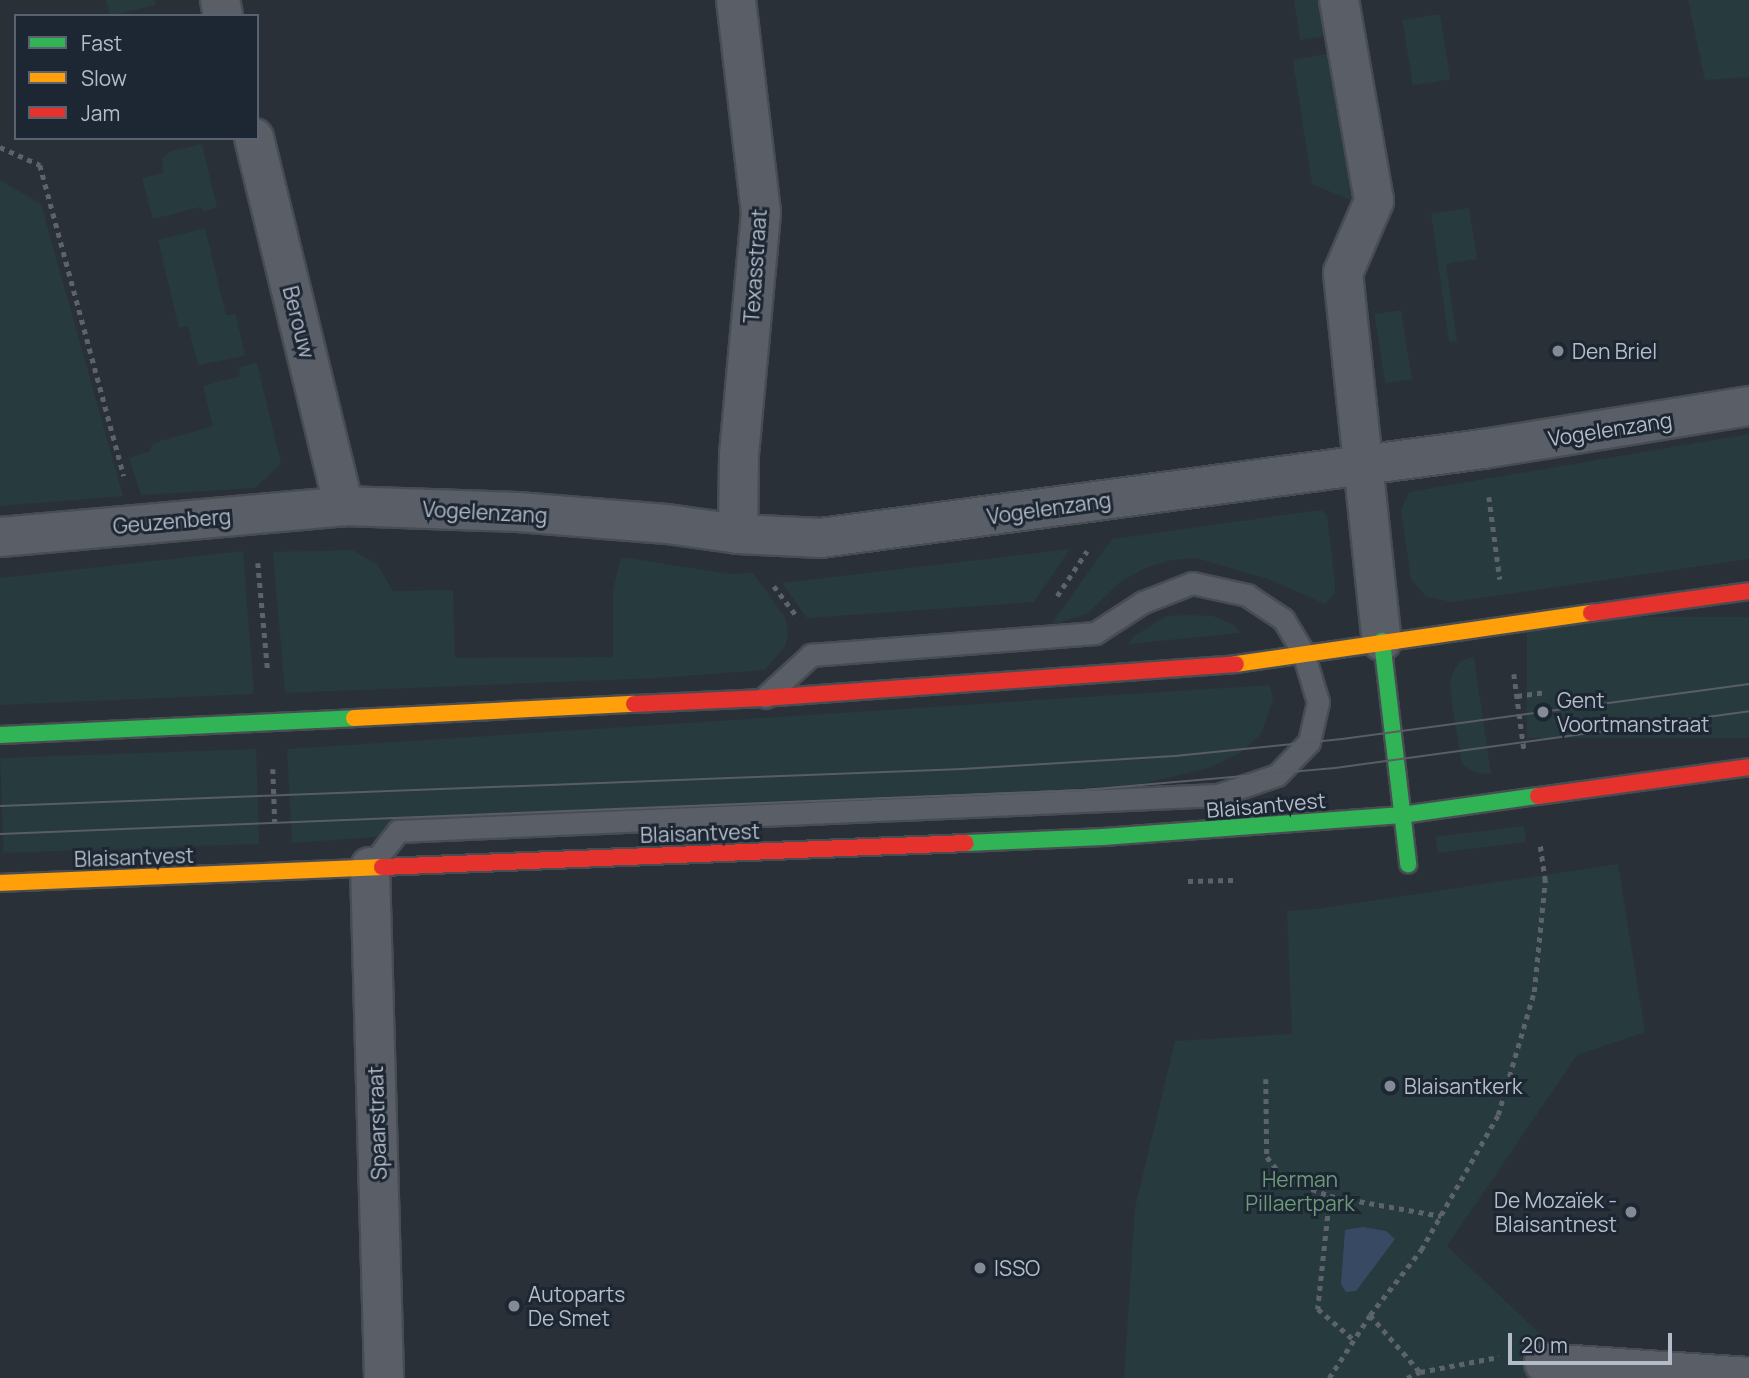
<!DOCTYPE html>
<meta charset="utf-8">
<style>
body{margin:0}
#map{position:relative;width:1749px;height:1378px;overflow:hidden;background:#2a3038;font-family:Manrope,sans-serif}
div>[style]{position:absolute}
.green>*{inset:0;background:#273a3e;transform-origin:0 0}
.water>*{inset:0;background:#384963}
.path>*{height:4.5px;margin-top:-2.25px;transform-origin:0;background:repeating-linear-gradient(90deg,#5d636a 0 5px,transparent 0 10px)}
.roads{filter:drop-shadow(2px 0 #484c53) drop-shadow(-2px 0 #484c53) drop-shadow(0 2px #484c53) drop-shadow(0 -2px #484c53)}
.lane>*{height:21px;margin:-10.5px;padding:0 10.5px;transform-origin:10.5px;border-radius:10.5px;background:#5a5e66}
.street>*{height:38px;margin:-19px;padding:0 19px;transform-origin:19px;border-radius:19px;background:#5a5e66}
.fast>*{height:16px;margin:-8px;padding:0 8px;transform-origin:8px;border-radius:8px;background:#30b455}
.slow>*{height:16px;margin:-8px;padding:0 8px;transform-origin:8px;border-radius:8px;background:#ff9f0a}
.jam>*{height:16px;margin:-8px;padding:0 8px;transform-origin:8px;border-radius:8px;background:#e5322d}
.tram>*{height:2px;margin:-1px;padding:0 1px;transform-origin:1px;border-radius:1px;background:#595d64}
.dots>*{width:19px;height:19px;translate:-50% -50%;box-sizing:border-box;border:4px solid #1d2633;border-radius:50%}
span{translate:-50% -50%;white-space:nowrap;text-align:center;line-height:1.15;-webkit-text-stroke:6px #1d2633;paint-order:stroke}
.street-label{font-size:21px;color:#b4bcc9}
.poi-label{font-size:21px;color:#b4bcc9}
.left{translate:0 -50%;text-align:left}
.right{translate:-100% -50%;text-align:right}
.park-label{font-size:21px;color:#6b9a76}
.legend{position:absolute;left:14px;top:14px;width:245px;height:126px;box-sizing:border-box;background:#1d2633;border:2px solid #59626f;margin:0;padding:9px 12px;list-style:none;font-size:21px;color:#b4bcc9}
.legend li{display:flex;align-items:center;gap:14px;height:35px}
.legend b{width:35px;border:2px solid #59626f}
.scale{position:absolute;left:1508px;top:1333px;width:164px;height:32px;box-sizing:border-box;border:4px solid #b4bcc9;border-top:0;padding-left:9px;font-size:21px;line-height:24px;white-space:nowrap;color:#b4bcc9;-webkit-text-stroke:5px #1d2633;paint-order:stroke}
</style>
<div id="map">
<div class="green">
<i style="clip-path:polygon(106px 0,155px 0,156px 5px,110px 16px)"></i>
<i style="clip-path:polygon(1294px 0,1329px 0,1335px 35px,1300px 40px)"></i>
<i style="clip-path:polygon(1688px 0,1749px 0,1749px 77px,1705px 80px)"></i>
<i style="left:1440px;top:14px;width:66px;height:38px;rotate:81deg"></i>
<i style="clip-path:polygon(1337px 52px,1358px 179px,1351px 200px,1312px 184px,1293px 60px)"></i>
<i style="clip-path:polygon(202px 144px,217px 208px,204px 211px,200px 207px,153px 219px,142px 178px,163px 173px,162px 159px,171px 151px)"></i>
<i style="clip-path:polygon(0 180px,41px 204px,123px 496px,0 506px)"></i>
<i style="clip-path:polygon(1469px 208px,1477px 259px,1446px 264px,1457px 341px,1449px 342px,1431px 214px)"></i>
<i style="clip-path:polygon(205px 228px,226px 315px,236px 315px,245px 356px,198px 365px,188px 326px,179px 328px,158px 240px)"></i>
<i style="left:1401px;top:310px;width:70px;height:27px;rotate:81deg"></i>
<i style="clip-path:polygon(257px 363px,281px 464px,255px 488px,141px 495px,129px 458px,150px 451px,153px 443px,213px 426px,203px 386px,240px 376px,239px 367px)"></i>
<i style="clip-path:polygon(1749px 434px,1749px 559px,1452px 602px,1426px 597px,1411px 579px,1401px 510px,1409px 492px)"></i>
<i style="clip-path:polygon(1321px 510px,1327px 516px,1335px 581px,1335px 593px,1325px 604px,1269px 579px,1196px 558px,1171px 560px,1143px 569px,1120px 582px,1087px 614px,1051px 625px,1112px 539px)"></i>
<i style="clip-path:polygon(1070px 549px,1034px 602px,807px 618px,782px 583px)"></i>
<i style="clip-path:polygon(352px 550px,377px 564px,393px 591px,453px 590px,455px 658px,613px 657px,613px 590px,621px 557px,729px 574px,753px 573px,786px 619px,788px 634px,785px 646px,765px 670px,658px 678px,285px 693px,273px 552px)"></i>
<i style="clip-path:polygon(243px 551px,254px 694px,0 705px,0 578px)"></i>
<i style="clip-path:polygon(1192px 615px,1213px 616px,1234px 625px,1240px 633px,1129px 644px,1133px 637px,1166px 616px)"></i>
<i style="left:1749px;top:617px;width:121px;height:222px;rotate:90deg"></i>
<i style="clip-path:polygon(1474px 657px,1491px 774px,1476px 773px,1462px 764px,1452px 704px,1450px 682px,1455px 668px,1463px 660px)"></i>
<i style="clip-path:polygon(1270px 685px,1273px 699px,1261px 734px,1240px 753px,1209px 768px,1142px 784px,292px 843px,287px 749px)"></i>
<i style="left:256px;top:749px;width:95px;height:256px;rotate:88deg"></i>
<i style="left:1524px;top:826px;width:16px;height:89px;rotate:83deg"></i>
<i style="clip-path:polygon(1618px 864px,1645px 1032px,1577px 1055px,1447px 1246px,1550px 1343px,1533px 1378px,1124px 1378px,1135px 1208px,1175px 1041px,1292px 1034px,1287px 911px,1316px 909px)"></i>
</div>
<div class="water">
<i style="clip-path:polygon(1363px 1227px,1386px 1231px,1395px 1239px,1356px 1291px,1346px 1292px,1341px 1284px,1345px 1230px)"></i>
</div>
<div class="path">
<i style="left:0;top:147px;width:44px;rotate:24.2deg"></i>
<i style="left:40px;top:165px;width:322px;rotate:74.9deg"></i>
<i style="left:1489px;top:497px;width:83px;rotate:82.4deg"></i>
<i style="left:258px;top:563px;width:110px;rotate:84.8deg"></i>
<i style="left:774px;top:586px;width:40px;rotate:53deg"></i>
<i style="left:1057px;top:596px;width:54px;rotate:-56.3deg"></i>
<i style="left:1514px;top:674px;width:76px;rotate:82.4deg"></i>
<i style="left:1517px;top:696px;width:27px;rotate:-8deg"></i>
<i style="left:273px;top:769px;width:54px;rotate:87.9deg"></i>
<i style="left:1188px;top:881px;width:46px;rotate:-1.2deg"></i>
<i style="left:1266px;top:1079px;width:78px;rotate:89.3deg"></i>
<i style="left:1267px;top:1157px;width:27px;rotate:51deg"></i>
<i style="left:1284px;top:1178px;width:49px;rotate:21.4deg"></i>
<i style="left:1330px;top:1196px;width:114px;rotate:96.1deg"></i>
<i style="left:1318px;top:1309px;width:48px;rotate:40.7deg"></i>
<i style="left:1330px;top:1196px;width:113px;rotate:10.2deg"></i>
<i style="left:1370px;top:1315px;width:76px;rotate:48.7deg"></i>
<i style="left:1420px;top:1372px;width:80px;rotate:-10.8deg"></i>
<i style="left:1329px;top:1378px;width:75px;rotate:-56.9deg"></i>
<i style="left:1370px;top:1315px;width:83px;rotate:-51.9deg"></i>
<i style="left:1421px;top:1250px;width:155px;rotate:-60.3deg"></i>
<i style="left:1498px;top:1115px;width:128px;rotate:-73.7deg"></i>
<i style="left:1534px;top:992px;width:112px;rotate:-84.3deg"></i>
<i style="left:1545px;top:881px;width:37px;rotate:-98deg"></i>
<i style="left:1407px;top:1378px;width:14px;rotate:-25deg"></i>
</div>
<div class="roads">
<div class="lane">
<i style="left:370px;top:867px;width:46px;rotate:-52.1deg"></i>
<i style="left:398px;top:831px;width:821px;rotate:-2.51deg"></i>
<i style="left:1218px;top:795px;width:62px;rotate:-18.7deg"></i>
<i style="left:1277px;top:775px;width:46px;rotate:-45.9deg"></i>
<i style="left:1309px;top:742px;width:41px;rotate:-77.3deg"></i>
<i style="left:1318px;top:702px;width:52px;rotate:-106.7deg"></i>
<i style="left:1303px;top:652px;width:39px;rotate:-121deg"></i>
<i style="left:1283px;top:619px;width:43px;rotate:-146.3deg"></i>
<i style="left:1247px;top:595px;width:56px;rotate:-167.7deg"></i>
<i style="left:1192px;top:583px;width:53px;rotate:158.8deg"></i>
<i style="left:1143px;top:602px;width:57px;rotate:147.1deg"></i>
<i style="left:1095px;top:633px;width:285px;rotate:175.6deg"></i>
<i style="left:811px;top:655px;width:62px;rotate:137.6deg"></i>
</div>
<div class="street">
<i style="left:220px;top:0;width:16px;rotate:79deg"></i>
<i style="left:736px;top:0;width:214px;rotate:83.3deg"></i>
<i style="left:761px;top:213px;width:243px;rotate:95.2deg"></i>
<i style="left:739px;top:455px;width:79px;rotate:90.7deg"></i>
<i style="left:1339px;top:0;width:204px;rotate:80.1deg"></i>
<i style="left:1374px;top:201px;width:78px;rotate:113.3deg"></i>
<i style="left:1343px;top:273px;width:370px;rotate:84deg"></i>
<i style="left:254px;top:138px;width:379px;rotate:76.3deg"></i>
<i style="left:0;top:537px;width:345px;rotate:-5.1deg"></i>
<i style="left:344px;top:506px;width:174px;rotate:2deg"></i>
<i style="left:518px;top:512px;width:149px;rotate:4.6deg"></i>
<i style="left:667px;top:524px;width:72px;rotate:8deg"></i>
<i style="left:738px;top:534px;width:83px;rotate:2.8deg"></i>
<i style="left:821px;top:538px;width:668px;rotate:-7.66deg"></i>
<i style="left:1483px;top:449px;width:269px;rotate:-9.2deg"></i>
<i style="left:370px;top:867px;width:511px;rotate:88.43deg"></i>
<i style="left:1544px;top:1363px;width:205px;rotate:3.9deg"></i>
</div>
<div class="fast">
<i style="left:1382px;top:641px;width:225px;rotate:83.3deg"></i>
<i style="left:0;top:735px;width:354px;rotate:-2.7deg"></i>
<i style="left:966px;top:843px;width:137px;rotate:-2.5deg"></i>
<i style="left:1103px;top:837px;width:300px;rotate:-4.2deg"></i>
<i style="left:1402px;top:815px;width:137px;rotate:-8deg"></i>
</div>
<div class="slow">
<i style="left:1236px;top:664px;width:359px;rotate:-8.2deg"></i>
<i style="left:354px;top:718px;width:280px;rotate:-2.9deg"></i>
<i style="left:0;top:883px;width:382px;rotate:-2.4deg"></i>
</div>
<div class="jam">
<i style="left:1591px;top:613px;width:160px;rotate:-7.9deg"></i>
<i style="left:634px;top:704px;width:130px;rotate:-2.6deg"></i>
<i style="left:764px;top:698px;width:473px;rotate:-4.1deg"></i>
<i style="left:1538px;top:796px;width:213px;rotate:-7.8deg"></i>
<i style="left:382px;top:867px;width:584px;rotate:-2.35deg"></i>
</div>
</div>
<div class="tram">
<i style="left:0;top:806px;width:963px;rotate:-2.2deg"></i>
<i style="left:962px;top:769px;width:213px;rotate:-3.5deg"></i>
<i style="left:1175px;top:756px;width:168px;rotate:-5.8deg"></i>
<i style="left:1342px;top:739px;width:411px;rotate:-7.7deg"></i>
<i style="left:0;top:834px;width:1085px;rotate:-2.32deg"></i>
<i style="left:1084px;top:790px;width:252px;rotate:-5deg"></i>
<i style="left:1335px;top:768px;width:418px;rotate:-7.8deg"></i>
</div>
<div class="dots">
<i style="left:1558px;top:351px;background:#848b96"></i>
<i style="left:1543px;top:712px;background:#848b96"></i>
<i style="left:1390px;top:1086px;background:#848b96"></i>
<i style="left:1631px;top:1212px;background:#848b96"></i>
<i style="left:980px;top:1268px;background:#848b96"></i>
<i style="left:514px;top:1306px;background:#848b96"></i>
</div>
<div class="street-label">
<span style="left:755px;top:266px;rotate:-86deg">Texasstraat</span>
<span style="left:299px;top:322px;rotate:76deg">Berouw</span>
<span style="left:1610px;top:429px;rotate:-9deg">Vogelenzang</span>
<span style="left:1049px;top:508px;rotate:-8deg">Vogelenzang</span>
<span style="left:485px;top:512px;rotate:3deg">Vogelenzang</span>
<span style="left:172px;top:521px;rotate:-5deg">Geuzenberg</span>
<span style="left:1266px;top:805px;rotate:-5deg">Blaisantvest</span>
<span style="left:700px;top:833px;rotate:-2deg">Blaisantvest</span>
<span style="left:134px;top:857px;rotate:-2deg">Blaisantvest</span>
<span style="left:377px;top:1123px;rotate:-92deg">Spaarstraat</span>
</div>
<div class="poi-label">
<span class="left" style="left:1572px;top:351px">Den Briel</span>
<span class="left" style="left:1557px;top:712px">Gent<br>Voortmanstraat</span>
<span class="left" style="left:1404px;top:1086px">Blaisantkerk</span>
<span class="right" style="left:1617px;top:1212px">De Mozaïek -<br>Blaisantnest</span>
<span class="left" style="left:994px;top:1268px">ISSO</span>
<span class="left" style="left:528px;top:1306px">Autoparts<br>De Smet</span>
</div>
<div class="park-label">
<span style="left:1300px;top:1191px">Herman<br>Pillaertpark</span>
</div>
<ul class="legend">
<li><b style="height:9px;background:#30b455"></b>Fast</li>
<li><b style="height:9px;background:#ff9f0a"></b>Slow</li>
<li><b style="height:9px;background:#e5322d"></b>Jam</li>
</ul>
<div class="scale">20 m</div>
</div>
